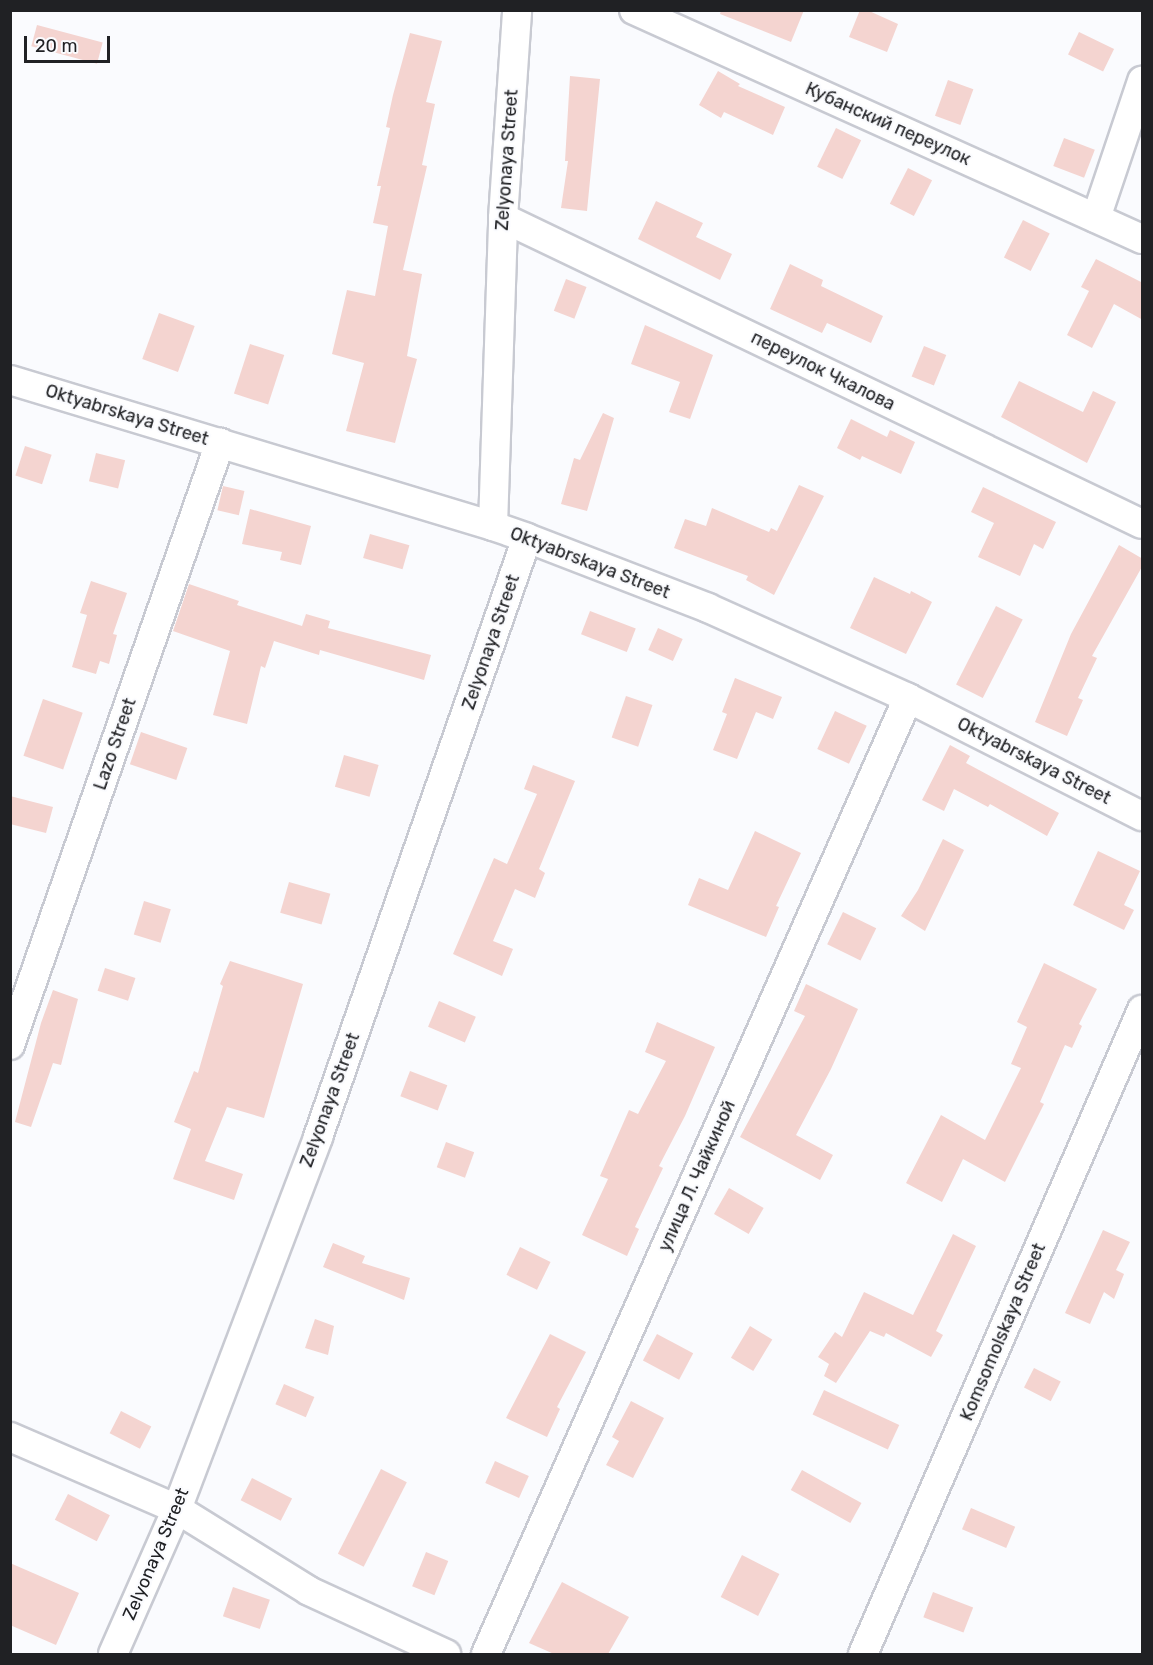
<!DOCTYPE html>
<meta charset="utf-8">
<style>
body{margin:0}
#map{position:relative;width:1153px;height:1665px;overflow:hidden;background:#fafbfe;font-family:Rubik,sans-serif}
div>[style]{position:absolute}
.building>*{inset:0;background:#f4d4d0;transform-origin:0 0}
.roads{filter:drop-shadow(2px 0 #c8cad2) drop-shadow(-2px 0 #c8cad2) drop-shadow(0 2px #c8cad2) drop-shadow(0 -2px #c8cad2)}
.minor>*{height:28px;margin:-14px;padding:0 14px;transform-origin:14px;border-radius:14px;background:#fff}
span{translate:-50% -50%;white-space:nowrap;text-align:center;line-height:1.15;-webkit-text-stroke:4.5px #fafbfe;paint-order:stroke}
.street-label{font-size:18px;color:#202124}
.frame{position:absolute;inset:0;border:12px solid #202124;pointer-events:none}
.scale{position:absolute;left:24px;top:36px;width:86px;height:27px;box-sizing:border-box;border:3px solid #202124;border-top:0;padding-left:8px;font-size:18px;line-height:21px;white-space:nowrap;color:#202124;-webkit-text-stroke:4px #fafbfe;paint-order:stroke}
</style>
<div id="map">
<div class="building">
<i style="clip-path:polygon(721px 10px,804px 10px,791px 42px,720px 14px)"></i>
<i style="clip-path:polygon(860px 10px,867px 10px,898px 24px,887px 52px,849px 37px)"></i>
<i style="left:37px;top:25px;width:68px;height:22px;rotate:15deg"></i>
<i style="left:1079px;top:32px;width:39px;height:25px;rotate:26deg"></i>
<i style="clip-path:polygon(410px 33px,442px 41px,426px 102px,435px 104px,422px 165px,427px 166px,403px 270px,422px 274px,407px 356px,417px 359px,395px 443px,346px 431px,364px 363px,332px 354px,347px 290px,375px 296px,388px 226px,373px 223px,381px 186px,377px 186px,390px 128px,386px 127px,393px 95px)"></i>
<i style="clip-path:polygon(718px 71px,740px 84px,738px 86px,785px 107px,773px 135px,724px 112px,721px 118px,699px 105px)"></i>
<i style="clip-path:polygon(570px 76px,600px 79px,587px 211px,561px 208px,568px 161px,565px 161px)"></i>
<i style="left:948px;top:80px;width:27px;height:38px;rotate:20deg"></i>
<i style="left:836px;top:128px;width:28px;height:43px;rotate:26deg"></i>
<i style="left:1064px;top:138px;width:33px;height:30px;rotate:21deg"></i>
<i style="left:908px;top:168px;width:27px;height:40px;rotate:27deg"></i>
<i style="clip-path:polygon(656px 201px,703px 223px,696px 237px,732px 254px,720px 280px,638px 239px)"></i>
<i style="left:1023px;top:220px;width:30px;height:42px;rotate:27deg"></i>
<i style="clip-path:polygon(1096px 259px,1143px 283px,1143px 320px,1114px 304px,1092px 348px,1067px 335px,1089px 291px,1081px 287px)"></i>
<i style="clip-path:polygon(790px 264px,823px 280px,821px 286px,883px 316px,871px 343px,827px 323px,822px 333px,770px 309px)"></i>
<i style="left:566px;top:279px;width:22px;height:34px;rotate:21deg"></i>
<i style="left:159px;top:313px;width:38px;height:49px;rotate:20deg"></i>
<i style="clip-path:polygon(645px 325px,713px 355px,690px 419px,669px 412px,680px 382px,631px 364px)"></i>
<i style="left:250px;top:344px;width:36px;height:52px;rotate:18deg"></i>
<i style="left:924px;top:346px;width:24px;height:33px;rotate:22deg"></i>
<i style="clip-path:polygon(1019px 381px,1083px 412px,1093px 391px,1116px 402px,1087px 463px,1001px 417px)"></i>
<i style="clip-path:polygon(603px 413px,614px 418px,587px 511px,561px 504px,574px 458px,580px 460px)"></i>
<i style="clip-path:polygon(851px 419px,887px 437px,890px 430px,915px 442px,901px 474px,862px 456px,860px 460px,837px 448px)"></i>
<i style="left:25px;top:446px;width:28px;height:31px;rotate:18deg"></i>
<i style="left:96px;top:453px;width:30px;height:29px;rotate:14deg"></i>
<i style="clip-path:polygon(799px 485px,824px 496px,774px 595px,746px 580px,748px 576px,674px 548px,685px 519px,706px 526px,712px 508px,769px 532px,771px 528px,777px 531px)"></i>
<i style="left:223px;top:486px;width:22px;height:25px;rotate:13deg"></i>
<i style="clip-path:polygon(983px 487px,1056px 522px,1043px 549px,1034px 544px,1020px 576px,978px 557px,994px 523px,971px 512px)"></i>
<i style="clip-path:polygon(250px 509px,311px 526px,301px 565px,280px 560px,282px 552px,242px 544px)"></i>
<i style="left:370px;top:534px;width:41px;height:25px;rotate:16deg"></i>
<i style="clip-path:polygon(1119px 545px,1143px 559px,1143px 565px,1092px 656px,1097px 658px,1078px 698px,1083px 700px,1067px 736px,1035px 722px,1071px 634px)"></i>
<i style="clip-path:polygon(874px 577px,910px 594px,911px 591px,932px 602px,906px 654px,850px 628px)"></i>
<i style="clip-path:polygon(91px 581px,127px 593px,113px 634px,117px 635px,109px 664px,100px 661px,96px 674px,72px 667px,87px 615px,80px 613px)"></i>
<i style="clip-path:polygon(189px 584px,239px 601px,237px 605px,302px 626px,306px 614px,330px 621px,328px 628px,431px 655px,424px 680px,320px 650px,319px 655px,274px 641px,265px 668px,261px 666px,247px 724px,213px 715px,230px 651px,173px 631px)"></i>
<i style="left:996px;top:606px;width:30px;height:88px;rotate:27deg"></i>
<i style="left:590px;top:611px;width:49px;height:25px;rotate:21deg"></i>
<i style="left:658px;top:628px;width:27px;height:24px;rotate:24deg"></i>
<i style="clip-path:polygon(735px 678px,782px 697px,773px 719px,756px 712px,737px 759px,713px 750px,727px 714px,722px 712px)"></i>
<i style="left:626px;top:696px;width:28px;height:44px;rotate:19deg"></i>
<i style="left:43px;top:699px;width:42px;height:60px;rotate:19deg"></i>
<i style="left:835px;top:711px;width:35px;height:42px;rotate:25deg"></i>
<i style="left:141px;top:732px;width:49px;height:34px;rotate:19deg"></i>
<i style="clip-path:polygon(950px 745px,970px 756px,966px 763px,1059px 813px,1047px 836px,990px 804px,988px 807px,954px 789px,944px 811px,922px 800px)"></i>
<i style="left:344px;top:755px;width:36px;height:33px;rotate:16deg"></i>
<i style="clip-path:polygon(533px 765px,575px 781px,539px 869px,545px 873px,535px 898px,515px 889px,493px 941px,513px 949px,502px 976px,453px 954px,494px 858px,507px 864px,537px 794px,524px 789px)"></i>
<i style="clip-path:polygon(10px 796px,53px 807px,46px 833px,10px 824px)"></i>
<i style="clip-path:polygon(755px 831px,801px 853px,776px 906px,779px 907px,766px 937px,688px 905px,699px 878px,728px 890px)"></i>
<i style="clip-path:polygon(943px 839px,964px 850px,925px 931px,901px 916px,918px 890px)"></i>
<i style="clip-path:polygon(1098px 851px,1140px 871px,1124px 905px,1134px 910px,1124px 930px,1073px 905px)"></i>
<i style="left:289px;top:882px;width:43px;height:32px;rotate:16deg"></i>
<i style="left:144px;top:901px;width:28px;height:35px;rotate:17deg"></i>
<i style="left:843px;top:912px;width:37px;height:36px;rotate:26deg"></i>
<i style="clip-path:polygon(230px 961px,303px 984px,264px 1118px,227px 1107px,205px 1161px,243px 1174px,234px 1200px,173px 1179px,191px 1129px,174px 1122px,194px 1071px,198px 1073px,223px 986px,220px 984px)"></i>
<i style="clip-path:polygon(1044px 963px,1097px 989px,1079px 1024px,1082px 1026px,1072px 1048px,1065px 1045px,1040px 1102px,1044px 1104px,1005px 1182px,963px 1159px,942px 1202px,906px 1183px,941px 1115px,985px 1140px,1021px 1068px,1011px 1064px,1027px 1027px,1017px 1022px)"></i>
<i style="left:105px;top:968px;width:32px;height:24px;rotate:18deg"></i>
<i style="clip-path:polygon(806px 984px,858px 1009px,831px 1069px,796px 1135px,833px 1155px,820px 1180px,740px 1137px,805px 1016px,794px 1011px)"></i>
<i style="clip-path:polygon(53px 990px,78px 999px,61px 1065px,53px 1063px,31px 1127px,15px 1122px,41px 1023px)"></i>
<i style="left:439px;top:1001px;width:40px;height:28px;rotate:23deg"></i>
<i style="clip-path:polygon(657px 1022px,715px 1047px,685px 1116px,659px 1166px,663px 1168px,635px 1227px,639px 1229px,627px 1256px,582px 1235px,608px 1179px,600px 1176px,629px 1110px,638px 1114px,666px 1061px,645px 1052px)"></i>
<i style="left:410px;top:1071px;width:40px;height:27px;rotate:21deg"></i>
<i style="left:446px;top:1142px;width:30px;height:27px;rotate:20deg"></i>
<i style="left:729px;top:1188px;width:40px;height:30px;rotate:30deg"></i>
<i style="clip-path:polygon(1103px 1230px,1130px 1242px,1116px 1270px,1124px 1274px,1114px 1299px,1104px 1292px,1090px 1324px,1065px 1313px)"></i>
<i style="clip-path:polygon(953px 1234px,976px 1246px,936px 1331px,943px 1335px,931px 1357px,886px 1333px,884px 1337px,870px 1331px,836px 1383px,824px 1376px,829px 1364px,818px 1357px,835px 1332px,842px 1337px,864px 1292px,913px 1315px)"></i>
<i style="clip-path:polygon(333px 1243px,365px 1256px,362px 1263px,410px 1278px,404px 1300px,323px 1267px)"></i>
<i style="left:520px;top:1247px;width:34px;height:31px;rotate:26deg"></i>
<i style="clip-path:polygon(315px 1319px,334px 1326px,328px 1355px,305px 1348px)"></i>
<i style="left:750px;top:1326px;width:26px;height:37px;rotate:31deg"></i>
<i style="clip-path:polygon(550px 1334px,586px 1352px,557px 1407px,560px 1409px,547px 1437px,506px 1418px)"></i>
<i style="left:657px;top:1334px;width:41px;height:30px;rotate:28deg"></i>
<i style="left:1034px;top:1368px;width:30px;height:22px;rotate:27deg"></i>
<i style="left:284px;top:1384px;width:33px;height:22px;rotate:23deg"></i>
<i style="left:824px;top:1390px;width:83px;height:27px;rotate:25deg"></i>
<i style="clip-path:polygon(631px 1401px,664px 1418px,633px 1478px,606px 1465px,619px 1441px,612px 1437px)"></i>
<i style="left:121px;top:1411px;width:34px;height:25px;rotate:27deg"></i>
<i style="left:495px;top:1461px;width:37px;height:24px;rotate:24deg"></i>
<i style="left:381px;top:1469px;width:29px;height:95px;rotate:27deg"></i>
<i style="left:802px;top:1470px;width:68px;height:23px;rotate:29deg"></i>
<i style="left:252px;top:1478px;width:45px;height:25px;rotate:27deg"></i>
<i style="left:68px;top:1494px;width:47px;height:29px;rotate:27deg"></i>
<i style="left:971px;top:1508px;width:48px;height:23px;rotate:23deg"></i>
<i style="left:426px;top:1552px;width:24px;height:37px;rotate:22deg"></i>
<i style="left:742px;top:1555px;width:42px;height:47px;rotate:27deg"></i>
<i style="clip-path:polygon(10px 1563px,79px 1593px,56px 1645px,10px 1625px)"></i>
<i style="clip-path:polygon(562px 1582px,629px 1617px,608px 1654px,554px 1654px,529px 1643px)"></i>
<i style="left:233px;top:1587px;width:39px;height:31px;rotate:19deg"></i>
<i style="left:933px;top:1592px;width:43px;height:27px;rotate:21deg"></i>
</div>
<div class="roads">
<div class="minor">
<i style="left:634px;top:10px;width:557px;rotate:24.27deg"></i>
<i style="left:503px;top:218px;width:708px;rotate:25.59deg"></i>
<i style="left:1096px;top:218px;width:145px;rotate:-71.4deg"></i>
<i style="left:10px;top:380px;width:505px;rotate:16.82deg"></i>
<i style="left:493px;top:526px;width:36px;rotate:19deg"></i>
<i style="left:527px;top:538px;width:194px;rotate:21.1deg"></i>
<i style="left:708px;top:608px;width:219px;rotate:24.2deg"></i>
<i style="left:908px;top:698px;width:262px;rotate:26.8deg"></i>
<i style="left:493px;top:526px;width:308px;rotate:-88.1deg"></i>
<i style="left:503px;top:218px;width:208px;rotate:-86.1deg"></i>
<i style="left:10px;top:1045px;width:638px;rotate:-70.77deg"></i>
<i style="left:10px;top:1437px;width:182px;rotate:23.3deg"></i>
<i style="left:177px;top:1509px;width:155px;rotate:31.8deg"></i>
<i style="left:309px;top:1591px;width:151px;rotate:24.7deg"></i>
<i style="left:113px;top:1654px;width:158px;rotate:-66.2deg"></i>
<i style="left:177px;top:1509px;width:398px;rotate:-69.2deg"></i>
<i style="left:318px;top:1137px;width:634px;rotate:-70.77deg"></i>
<i style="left:486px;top:1654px;width:1045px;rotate:-66.18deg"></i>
<i style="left:863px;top:1654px;width:702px;rotate:-66.58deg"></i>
</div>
</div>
<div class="street-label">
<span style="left:888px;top:124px;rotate:24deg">Кубанский переулок</span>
<span style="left:507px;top:160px;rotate:-86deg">Zelyonaya Street</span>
<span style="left:823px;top:371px;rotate:26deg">переулок Чкалова</span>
<span style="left:127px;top:415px;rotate:17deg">Oktyabrskaya Street</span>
<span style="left:590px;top:563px;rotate:21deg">Oktyabrskaya Street</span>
<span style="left:491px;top:642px;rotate:-71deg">Zelyonaya Street</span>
<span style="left:115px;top:744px;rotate:-71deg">Lazo Street</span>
<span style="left:1034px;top:761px;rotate:27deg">Oktyabrskaya Street</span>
<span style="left:330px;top:1100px;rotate:-70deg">Zelyonaya Street</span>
<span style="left:697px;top:1176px;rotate:-66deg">улица Л. Чайкиной</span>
<span style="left:1003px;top:1332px;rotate:-67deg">Komsomolskaya Street</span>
<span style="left:156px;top:1554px;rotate:-67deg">Zelyonaya Street</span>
</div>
<div class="frame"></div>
<div class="scale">20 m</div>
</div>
